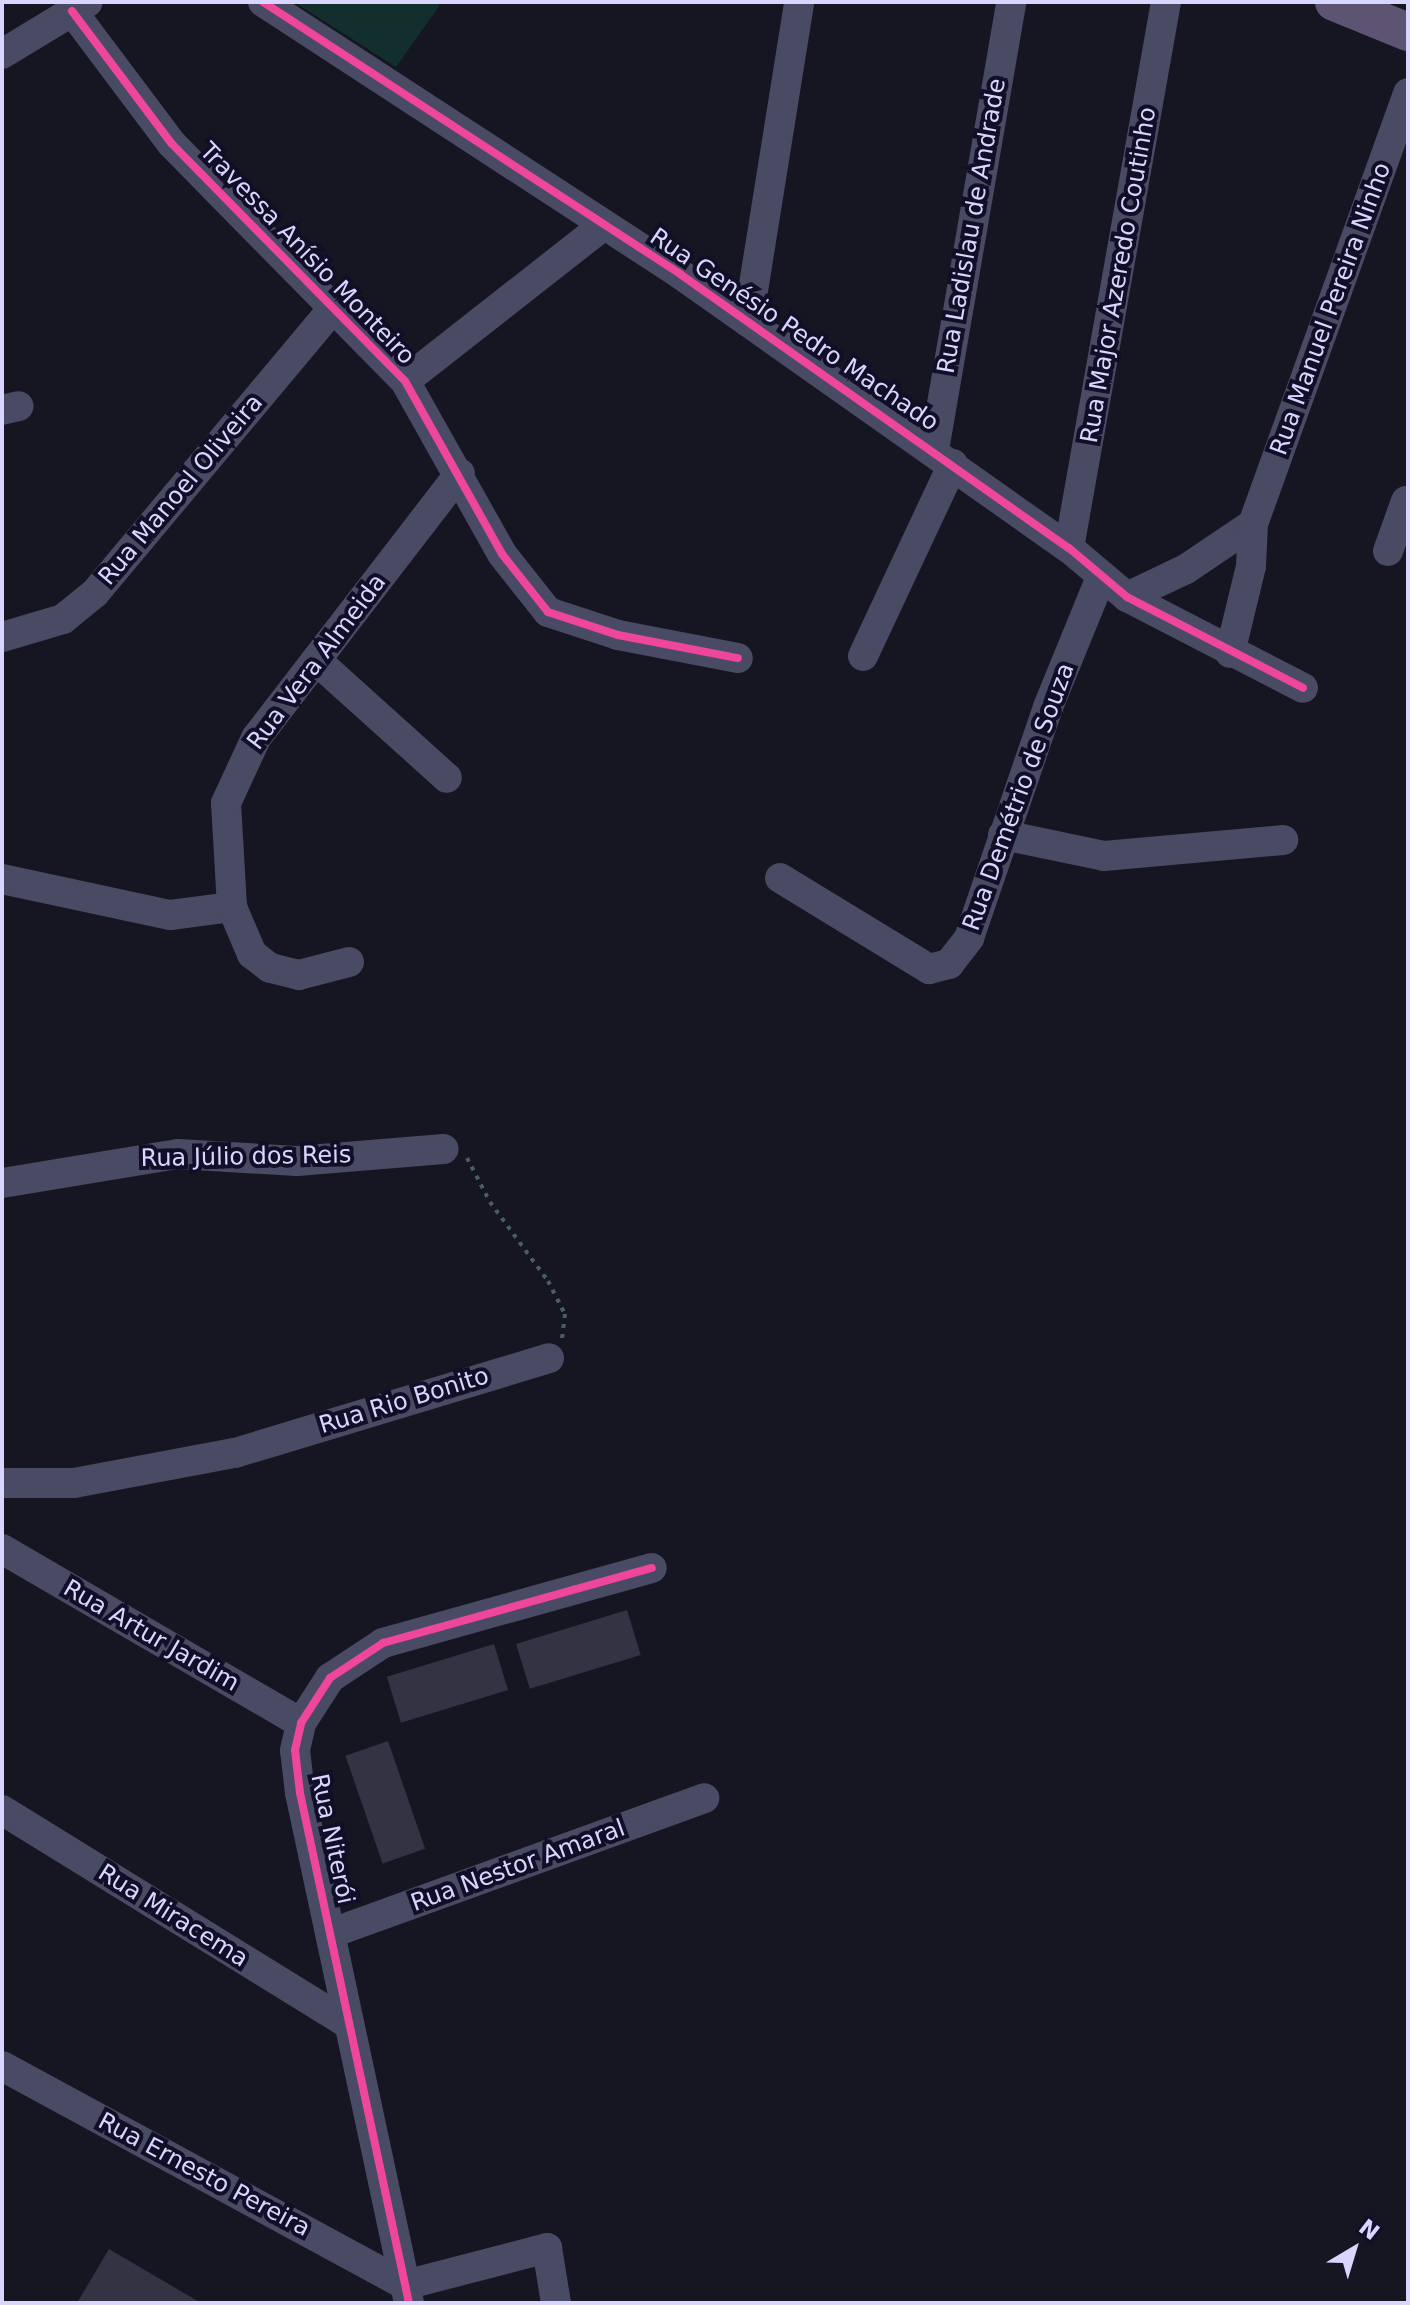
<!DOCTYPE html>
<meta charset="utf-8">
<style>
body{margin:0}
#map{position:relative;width:1410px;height:2305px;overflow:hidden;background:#161522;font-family:"DejaVu Sans",sans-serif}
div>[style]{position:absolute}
.green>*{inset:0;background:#122e2d}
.building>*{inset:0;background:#343344;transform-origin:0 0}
.path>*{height:4px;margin-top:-2px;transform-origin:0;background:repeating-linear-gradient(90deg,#4a5c69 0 4px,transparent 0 10px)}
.minor>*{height:30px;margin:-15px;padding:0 15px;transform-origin:15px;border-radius:15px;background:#494a63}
.major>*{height:38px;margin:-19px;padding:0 19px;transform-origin:19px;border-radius:19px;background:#5d5474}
.cycleway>*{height:8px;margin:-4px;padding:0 4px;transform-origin:4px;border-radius:4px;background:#ed469a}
span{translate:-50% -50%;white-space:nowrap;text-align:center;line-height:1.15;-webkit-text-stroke:8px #110f28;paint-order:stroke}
.street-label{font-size:24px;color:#d8d6ff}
.frame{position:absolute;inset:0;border:4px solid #d8d6ff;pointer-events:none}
.north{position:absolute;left:1314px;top:2209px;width:80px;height:80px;-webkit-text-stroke:6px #110f28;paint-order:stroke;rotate:38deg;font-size:22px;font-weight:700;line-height:32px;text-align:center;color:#d8d6ff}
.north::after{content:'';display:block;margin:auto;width:28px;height:36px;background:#d8d6ff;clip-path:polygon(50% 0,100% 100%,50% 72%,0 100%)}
</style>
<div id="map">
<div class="green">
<i style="clip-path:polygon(294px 2px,435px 2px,440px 5px,396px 67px)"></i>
</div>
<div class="building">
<i style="left:627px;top:1610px;width:47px;height:116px;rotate:73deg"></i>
<i style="left:494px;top:1644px;width:48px;height:112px;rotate:73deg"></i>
<i style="left:388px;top:1741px;width:114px;height:45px;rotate:71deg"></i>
<i style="clip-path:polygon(109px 2249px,201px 2303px,77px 2303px)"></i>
</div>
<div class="path">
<i style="left:467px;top:1158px;width:50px;rotate:62.4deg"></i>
<i style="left:490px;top:1202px;width:98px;rotate:53.7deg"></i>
<i style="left:548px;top:1281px;width:37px;rotate:63deg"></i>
<i style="left:565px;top:1314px;width:25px;rotate:97deg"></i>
</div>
<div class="minor">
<i style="left:263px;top:2px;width:498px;rotate:33.1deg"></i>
<i style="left:680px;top:274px;width:476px;rotate:35.2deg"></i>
<i style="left:1069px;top:548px;width:76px;rotate:40.2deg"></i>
<i style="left:1127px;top:597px;width:198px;rotate:27.3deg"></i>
<i style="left:72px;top:11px;width:166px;rotate:53.1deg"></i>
<i style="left:172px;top:144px;width:332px;rotate:45.5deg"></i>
<i style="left:405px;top:381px;width:198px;rotate:60.7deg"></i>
<i style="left:502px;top:554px;width:74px;rotate:51.6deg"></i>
<i style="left:548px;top:612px;width:74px;rotate:18.2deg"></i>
<i style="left:618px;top:635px;width:122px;rotate:10.9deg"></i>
<i style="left:2px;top:54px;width:100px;rotate:-31.2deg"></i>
<i style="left:748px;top:322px;width:324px;rotate:-80.9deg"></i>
<i style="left:405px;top:381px;width:253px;rotate:-38.1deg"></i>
<i style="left:2px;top:410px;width:17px;rotate:-13deg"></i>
<i style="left:934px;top:450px;width:455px;rotate:-80.2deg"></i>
<i style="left:1069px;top:548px;width:555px;rotate:-79.93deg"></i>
<i style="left:1388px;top:551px;width:53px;rotate:-70.2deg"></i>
<i style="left:1127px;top:597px;width:65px;rotate:-25.4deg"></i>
<i style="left:1186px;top:569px;width:81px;rotate:-33.9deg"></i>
<i style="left:2px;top:637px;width:64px;rotate:-16.4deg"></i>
<i style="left:63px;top:619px;width:41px;rotate:-39.1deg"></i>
<i style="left:95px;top:593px;width:373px;rotate:-50.1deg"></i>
<i style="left:1230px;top:653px;width:89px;rotate:-76.4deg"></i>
<i style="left:1251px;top:566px;width:42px;rotate:-87.3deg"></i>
<i style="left:1253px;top:524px;width:458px;rotate:-70.2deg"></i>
<i style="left:863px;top:656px;width:212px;rotate:-64.9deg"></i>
<i style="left:316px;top:660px;width:176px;rotate:42deg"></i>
<i style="left:1003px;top:835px;width:103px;rotate:11.7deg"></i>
<i style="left:1104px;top:856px;width:180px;rotate:-5.1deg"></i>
<i style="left:780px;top:878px;width:175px;rotate:31.4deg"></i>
<i style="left:929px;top:969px;width:21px;rotate:-14deg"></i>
<i style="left:949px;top:964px;width:33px;rotate:-52deg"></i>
<i style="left:969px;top:938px;width:244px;rotate:-71.1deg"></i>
<i style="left:1048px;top:707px;width:140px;rotate:-67.8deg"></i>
<i style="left:2px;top:879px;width:172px;rotate:12.1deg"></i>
<i style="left:170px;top:915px;width:63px;rotate:-7.4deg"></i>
<i style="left:349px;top:962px;width:52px;rotate:165.4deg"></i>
<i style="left:299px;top:975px;width:30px;rotate:-166deg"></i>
<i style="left:270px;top:968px;width:23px;rotate:-142deg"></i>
<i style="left:252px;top:954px;width:51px;rotate:-113.1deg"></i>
<i style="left:232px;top:907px;width:104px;rotate:-93.3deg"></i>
<i style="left:226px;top:803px;width:72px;rotate:-65.2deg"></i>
<i style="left:256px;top:738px;width:334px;rotate:-52.4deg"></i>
<i style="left:2px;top:1183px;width:178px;rotate:-9.4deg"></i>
<i style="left:178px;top:1154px;width:119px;rotate:3.4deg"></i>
<i style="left:297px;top:1161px;width:147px;rotate:-4.7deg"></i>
<i style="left:2px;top:1483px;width:72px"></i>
<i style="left:74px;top:1483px;width:164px;rotate:-10.6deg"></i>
<i style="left:235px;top:1453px;width:328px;rotate:-16.8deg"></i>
<i style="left:2px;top:1549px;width:346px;rotate:30.2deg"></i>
<i style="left:2px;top:1810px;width:403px;rotate:31.7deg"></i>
<i style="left:332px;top:1933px;width:396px;rotate:-19.9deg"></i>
<i style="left:2px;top:2066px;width:459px;rotate:28.5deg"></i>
<i style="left:405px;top:2285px;width:147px;rotate:-14.6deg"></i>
<i style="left:547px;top:2248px;width:56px;rotate:80.7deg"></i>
<i style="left:409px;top:2303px;width:522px;rotate:-102.06deg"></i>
<i style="left:300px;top:1793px;width:43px;rotate:-96.6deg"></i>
<i style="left:295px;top:1750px;width:28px;rotate:-77deg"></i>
<i style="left:301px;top:1723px;width:54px;rotate:-57.2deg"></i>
<i style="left:330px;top:1678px;width:64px;rotate:-33.4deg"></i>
<i style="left:383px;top:1643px;width:279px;rotate:-15.6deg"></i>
</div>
<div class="major">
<i style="left:1334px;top:2px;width:80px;rotate:22.1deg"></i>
</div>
<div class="cycleway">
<i style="left:263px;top:2px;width:498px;rotate:33.1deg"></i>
<i style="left:680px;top:274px;width:476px;rotate:35.2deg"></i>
<i style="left:1069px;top:548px;width:76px;rotate:40.2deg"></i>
<i style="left:1127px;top:597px;width:198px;rotate:27.3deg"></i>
<i style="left:72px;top:11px;width:166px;rotate:53.1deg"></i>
<i style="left:172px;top:144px;width:332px;rotate:45.5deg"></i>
<i style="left:405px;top:381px;width:198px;rotate:60.7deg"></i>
<i style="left:502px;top:554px;width:74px;rotate:51.6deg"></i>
<i style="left:548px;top:612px;width:74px;rotate:18.2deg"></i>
<i style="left:618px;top:635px;width:122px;rotate:10.9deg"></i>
<i style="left:409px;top:2303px;width:522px;rotate:-102.06deg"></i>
<i style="left:300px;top:1793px;width:43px;rotate:-96.6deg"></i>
<i style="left:295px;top:1750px;width:28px;rotate:-77deg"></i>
<i style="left:301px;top:1723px;width:54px;rotate:-57.2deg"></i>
<i style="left:330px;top:1678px;width:64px;rotate:-33.4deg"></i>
<i style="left:383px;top:1643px;width:279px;rotate:-15.6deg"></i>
</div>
<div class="street-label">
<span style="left:972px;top:226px;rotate:-80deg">Rua Ladislau de Andrade</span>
<span style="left:307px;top:254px;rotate:46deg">Travessa Anísio Monteiro</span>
<span style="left:1119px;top:275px;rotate:-80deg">Rua Major Azeredo Coutinho</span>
<span style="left:1331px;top:309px;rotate:-70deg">Rua Manuel Pereira Ninho</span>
<span style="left:794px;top:330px;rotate:34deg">Rua Genésio Pedro Machado</span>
<span style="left:181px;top:490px;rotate:-50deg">Rua Manoel Oliveira</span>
<span style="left:317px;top:662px;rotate:-53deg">Rua Vera Almeida</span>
<span style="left:1019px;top:797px;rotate:-70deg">Rua Demétrio de Souza</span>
<span style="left:246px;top:1157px;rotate:-1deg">Rua Júlio dos Reis</span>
<span style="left:404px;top:1401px;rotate:-17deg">Rua Rio Bonito</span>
<span style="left:151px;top:1636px;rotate:30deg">Rua Artur Jardim</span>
<span style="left:332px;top:1839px;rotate:78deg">Rua Niterói</span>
<span style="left:518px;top:1866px;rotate:-20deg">Rua Nestor Amaral</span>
<span style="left:173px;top:1916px;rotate:32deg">Rua Miracema</span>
<span style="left:204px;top:2175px;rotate:28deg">Rua Ernesto Pereira</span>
</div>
<div class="frame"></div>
<div class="north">N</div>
</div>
